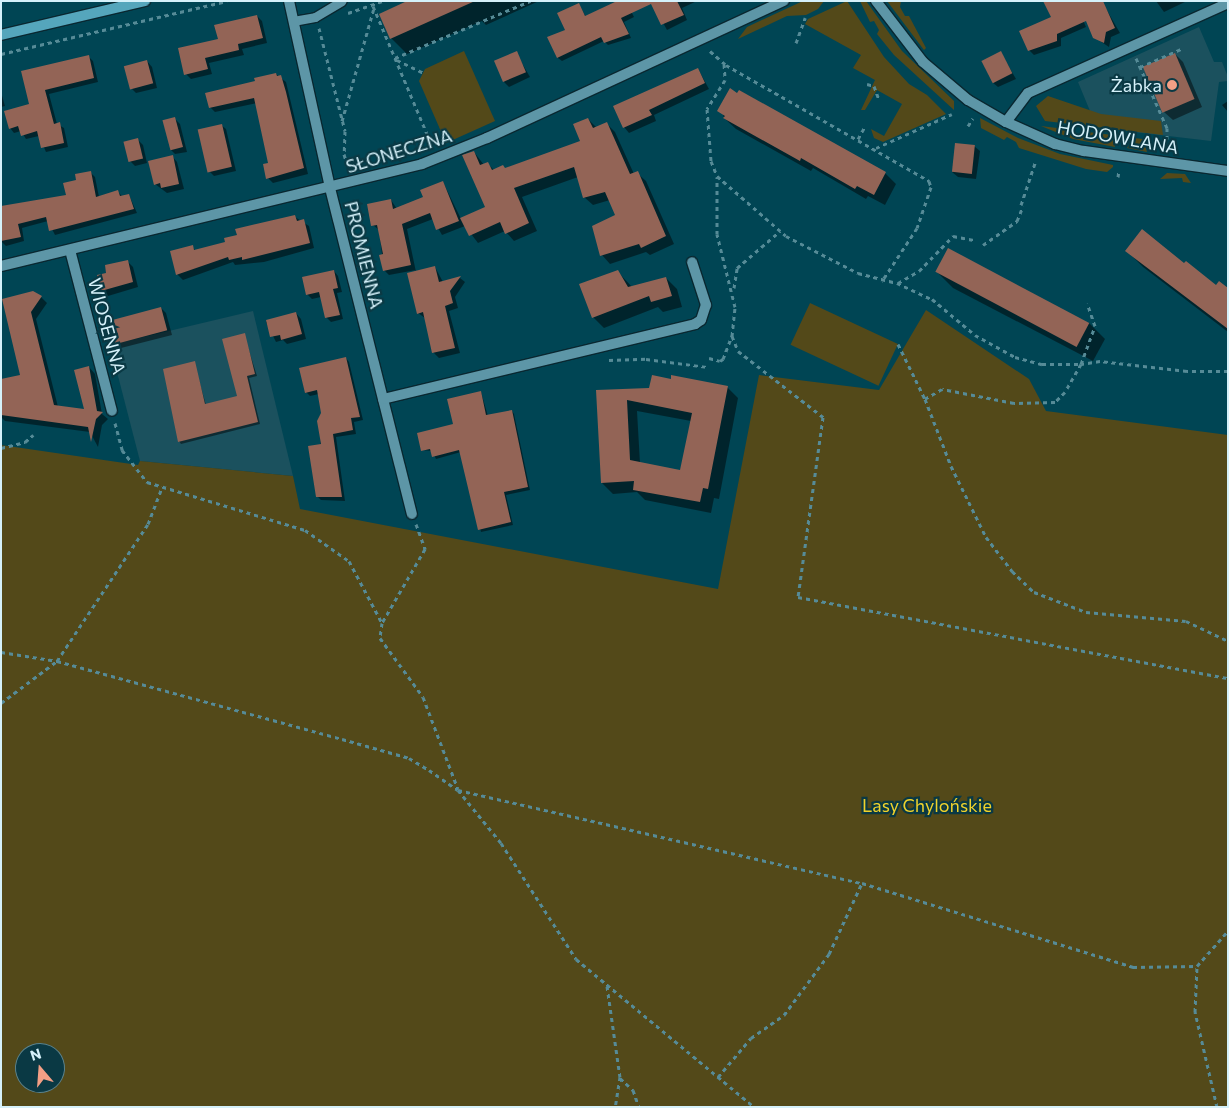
<!DOCTYPE html>
<meta charset="utf-8">
<style>
body{margin:0}
#map{position:relative;width:1229px;height:1108px;overflow:hidden;background:#004554;font-family:Commissioner,sans-serif}
div>[style]{position:absolute}
.built>*{inset:0;background:#1b515e}
.green>*{inset:0;background:#534919;transform-origin:0 0}
.shadow>*{inset:0;background:#0007}
.building>*{inset:0;background:#936456;transform-origin:0 0}
.path>*{height:3px;margin-top:-1.5px;transform-origin:0;background:repeating-linear-gradient(90deg,#568b97 0 4px,transparent 0 8px)}
.roads{filter:drop-shadow(1px 0 #092831) drop-shadow(-1px 0 #092831) drop-shadow(0 1px #092831) drop-shadow(0 -1px #092831)}
.lane>*{height:9px;margin:-4.5px;padding:0 4.5px;transform-origin:4.5px;border-radius:4.5px;background:#5d96a7}
.street>*{height:10px;margin:-5px;padding:0 5px;transform-origin:5px;border-radius:5px;background:#5d96a7}
.secondary>*{height:10px;margin:-5px;padding:0 5px;transform-origin:5px;border-radius:5px;background:#55a6bc}
.dots>*{width:14px;height:14px;translate:-50% -50%;box-sizing:border-box;border:2px solid #0a3944;border-radius:50%}
span{translate:-50% -50%;white-space:nowrap;text-align:center;line-height:1.15;-webkit-text-stroke:4.5px #0a3944;paint-order:stroke}
.poi-label{font-size:18px;color:#d5f1fa}
.right{translate:-100% -50%;text-align:right}
.street-label{font-size:18px;color:#d5f1fa}
.park-label{font-size:18px;color:#efd22c}
.frame{position:absolute;inset:0;border:2px solid #d5f1fa;pointer-events:none}
.north{position:absolute;left:15px;top:1043px;width:50px;height:50px;box-sizing:border-box;background:#0a3944;border:1px solid #5b838d;border-radius:50%;rotate:342deg;font-size:14px;font-weight:700;line-height:20px;text-align:center;color:#d5f1fa}
.north::after{content:'';display:block;margin:auto;width:18px;height:22px;background:#f39f85;clip-path:polygon(50% 0,100% 100%,50% 72%,0 100%)}
</style>
<div id="map">
<div class="built">
<i style="clip-path:polygon(1199px 27px,1214px 62px,1222px 62px,1228px 77px,1228px 81px,1219px 82px,1211px 141px,1134px 132px,1095px 123px,1078px 82px)"></i>
<i style="clip-path:polygon(253px 311px,293px 476px,140px 461px,110px 345px)"></i>
</div>
<div class="green">
<i style="clip-path:polygon(803px 1px,824px 1px,818px 9px,806px 15px,787px 16px,738px 39px,747px 27px)"></i>
<i style="clip-path:polygon(847px 1px,884px 57px,909px 84px,927px 95px,946px 114px,883px 142px,874px 138px,871px 129px,884px 136px,902px 104px,877px 90px,865px 110px,861px 110px,875px 80px,853px 68px,861px 55px,805px 24px,808px 19px)"></i>
<i style="clip-path:polygon(860px 1px,866px 1px,902px 51px,954px 101px,954px 110px,894px 55px,877px 34px,879px 30px,874px 21px,870px 22px)"></i>
<i style="clip-path:polygon(887px 1px,901px 1px,900px 7px,905px 16px,909px 16px,926px 48px,924px 50px)"></i>
<i style="clip-path:polygon(464px 51px,495px 121px,446px 143px,419px 81px,425px 69px)"></i>
<i style="clip-path:polygon(1048px 96px,1101px 114px,1161px 121px,1163px 135px,1045px 121px,1036px 106px)"></i>
<i style="clip-path:polygon(980px 118px,1018px 138px,1060px 154px,1113px 165px,1113px 167px,1107px 172px,1086px 169px,1019px 148px,1016px 142px,1007px 137px,1004px 140px,981px 128px)"></i>
<i style="clip-path:polygon(1041px 126px,1073px 130px,1075px 134px,1085px 136px,1088px 132px,1112px 135px,1115px 147px,1073px 139px)"></i>
<i style="clip-path:polygon(1134px 138px,1143px 139px,1147px 152px,1127px 148px)"></i>
<i style="clip-path:polygon(1167px 173px,1185px 174px,1191px 183px,1183px 182px,1182px 178px,1160px 179px)"></i>
<i style="left:810px;top:303px;width:97px;height:46px;rotate:25deg"></i>
<i style="clip-path:polygon(evenodd,926px 310px,1029px 379px,1046px 411px,1228px 435px,1228px 1107px,1px 1107px,1px 445px,138px 465px,140px 461px,293px 476px,300px 509px,718px 589px,759px 375px,879px 390px,926px 310px,25px 1053px,55px 1053px,55px 1083px,25px 1083px,25px 1053px)"></i>
</div>
<div class="shadow">
<i style="clip-path:polygon(411px 1px,539px 1px,486px 25px,482px 21px,407px 54px,391px 38px)"></i>
<i style="clip-path:polygon(651px 1px,697px 1px,682px 8px,687px 20px,667px 30px)"></i>
<i style="clip-path:polygon(1075px 1px,1086px 27px,1061px 38px,1061px 46px,1034px 55px,1029px 50px,1052px 18px)"></i>
<i style="clip-path:polygon(1156px 1px,1187px 1px,1164px 12px)"></i>
<i style="clip-path:polygon(627px 3px,634px 17px,624px 22px,631px 38px,608px 45px,604px 41px,562px 61px,558px 58px,549px 38px,566px 30px,579px 5px,586px 17px)"></i>
<i style="clip-path:polygon(1105px 7px,1120px 33px,1111px 37px,1109px 47px,1094px 37px)"></i>
<i style="clip-path:polygon(257px 16px,262px 21px,267px 43px,242px 49px,244px 55px,209px 63px,212px 74px,191px 79px,186px 74px,219px 40px)"></i>
<i style="clip-path:polygon(516px 53px,530px 77px,509px 87px,504px 82px)"></i>
<i style="clip-path:polygon(1001px 53px,1016px 79px,998px 87px,992px 82px)"></i>
<i style="clip-path:polygon(1175px 54px,1183px 62px,1202px 107px,1173px 120px,1164px 112px)"></i>
<i style="clip-path:polygon(88px 56px,93px 61px,98px 82px,49px 94px,57px 124px,64px 128px,68px 147px,46px 152px,39px 136px,26px 139px,21px 131px,14px 133px,10px 128px,31px 105px,23px 72px)"></i>
<i style="clip-path:polygon(147px 61px,152px 67px,157px 88px,136px 93px,131px 88px)"></i>
<i style="clip-path:polygon(698px 69px,709px 89px,654px 115px,656px 121px,629px 133px,624px 127px)"></i>
<i style="clip-path:polygon(276px 74px,286px 82px,308px 174px,273px 183px,268px 178px,270px 163px,257px 103px,215px 112px,210px 107px)"></i>
<i style="clip-path:polygon(740px 91px,885px 173px,896px 184px,885px 205px,868px 196px,866px 199px,813px 168px,811px 171px,736px 129px,724px 118px,721px 107px)"></i>
<i style="clip-path:polygon(1px 92px,5px 106px,1px 107px)"></i>
<i style="clip-path:polygon(1228px 101px,1228px 127px,1228px 112px,1222px 105px)"></i>
<i style="clip-path:polygon(175px 119px,180px 124px,187px 152px,175px 154px,170px 149px)"></i>
<i style="clip-path:polygon(588px 119px,597px 128px,607px 124px,615px 132px,634px 174px,637px 173px,646px 181px,674px 244px,650px 255px,646px 252px,610px 264px,602px 255px,617px 216px,610px 200px,593px 205px,584px 197px,578px 177px,522px 197px,537px 231px,514px 241px,505px 231px,478px 243px,465px 226px,442px 235px,433px 219px,407px 229px,416px 272px,435px 267px,443px 282px,460px 278px,465px 282px,455px 297px,458px 308px,449px 311px,460px 353px,439px 358px,434px 353px,425px 318px,418px 313px,416px 270px,389px 275px,384px 270px,379px 230px,373px 225px,391px 200px,397px 209px,425px 198px,443px 182px,461px 219px,486px 208px,474px 152px,484px 165px,487px 163px,494px 170px,506px 169px,582px 142px)"></i>
<i style="clip-path:polygon(221px 125px,226px 129px,236px 171px,214px 176px,210px 172px)"></i>
<i style="clip-path:polygon(137px 139px,143px 145px,147px 163px,135px 166px,130px 161px)"></i>
<i style="clip-path:polygon(974px 146px,980px 151px,976px 179px,958px 177px,952px 172px)"></i>
<i style="clip-path:polygon(172px 156px,177px 162px,184px 189px,167px 193px,155px 184px)"></i>
<i style="clip-path:polygon(90px 172px,95px 177px,99px 197px,118px 192px,123px 197px,129px 195px,137px 213px,55px 235px,48px 221px,22px 228px,24px 241px,6px 246px,1px 241px,1px 218px,68px 196px,77px 181px)"></i>
<i style="clip-path:polygon(295px 217px,309px 226px,314px 248px,264px 262px,235px 265px,233px 262px,183px 280px,177px 274px,192px 247px,196px 251px,226px 243px,238px 236px)"></i>
<i style="clip-path:polygon(1127px 251px,1228px 297px,1228px 332px,1143px 267px)"></i>
<i style="clip-path:polygon(128px 262px,133px 267px,138px 287px,108px 296px,102px 290px,108px 274px)"></i>
<i style="clip-path:polygon(334px 271px,338px 276px,342px 292px,337px 293px,343px 319px,331px 322px,327px 318px,321px 297px,312px 299px,307px 294px)"></i>
<i style="clip-path:polygon(618px 272px,632px 287px,666px 278px,677px 289px,682px 307px,663px 312px,658px 307px,604px 328px,593px 317px)"></i>
<i style="clip-path:polygon(937px 272px,1089px 323px,1105px 339px,1093px 361px,953px 288px)"></i>
<i style="clip-path:polygon(41px 297px,47px 303px,36px 319px,58px 407px,85px 411px,89px 367px,95px 374px,102px 414px,108px 419px,102px 425px,98px 447px,90px 432px,5px 421px,1px 417px,1px 381px,22px 376px,4px 300px)"></i>
<i style="clip-path:polygon(161px 308px,166px 313px,172px 335px,117px 349px,112px 344px)"></i>
<i style="clip-path:polygon(296px 313px,301px 319px,306px 339px,287px 344px,283px 340px,276px 342px,266px 322px)"></i>
<i style="clip-path:polygon(244px 335px,257px 376px,249px 378px,260px 424px,181px 444px,179px 441px,194px 363px,206px 405px,239px 397px)"></i>
<i style="clip-path:polygon(346px 358px,349px 362px,363px 420px,354px 422px,356px 434px,336px 437px,345px 501px,321px 500px,318px 497px,322px 413px,319px 394px,310px 396px,306px 392px)"></i>
<i style="clip-path:polygon(evenodd,727px 387px,738px 398px,719px 499px,714px 498px,711px 513px,645px 500px,637px 492px,613px 494px,602px 483px,597px 391px,727px 387px,637px 411px,691px 421px,681px 471px,640px 463px,637px 411px)"></i>
<i style="clip-path:polygon(481px 392px,488px 416px,512px 411px,514px 414px,530px 490px,506px 495px,513px 525px,481px 532px,461px 452px,436px 459px,432px 451px,422px 450px,455px 425px)"></i>
</div>
<div class="building">
<i style="clip-path:polygon(407px 1px,475px 1px,390px 39px,379px 14px)"></i>
<i style="clip-path:polygon(617px 1px,677px 1px,684px 15px,661px 25px,651px 4px,621px 18px,629px 34px,604px 43px,601px 37px,557px 58px,547px 37px,565px 30px,557px 13px,579px 3px,585px 16px)"></i>
<i style="clip-path:polygon(1043px 1px,1103px 1px,1115px 28px,1106px 32px,1104px 43px,1093px 38px,1086px 21px,1057px 34px,1057px 41px,1028px 51px,1019px 31px,1051px 17px)"></i>
<i style="clip-path:polygon(257px 15px,263px 38px,238px 44px,239px 50px,205px 58px,208px 69px,184px 75px,178px 48px,218px 39px,214px 25px)"></i>
<i style="left:517px;top:51px;width:23px;height:25px;rotate:67deg"></i>
<i style="left:1001px;top:51px;width:25px;height:22px;rotate:63deg"></i>
<i style="left:1175px;top:53px;width:50px;height:35px;rotate:67deg"></i>
<i style="clip-path:polygon(89px 55px,94px 78px,45px 90px,54px 124px,60px 122px,64px 143px,41px 148px,37px 131px,21px 136px,18px 126px,9px 129px,4px 111px,29px 104px,21px 71px)"></i>
<i style="left:147px;top:60px;width:24px;height:24px;rotate:75deg"></i>
<i style="clip-path:polygon(698px 68px,705px 83px,649px 110px,652px 115px,623px 128px,613px 106px)"></i>
<i style="clip-path:polygon(276px 73px,277px 76px,281px 75px,286px 92px,304px 168px,266px 179px,263px 164px,268px 163px,254px 98px,209px 108px,205px 93px,255px 81px,254px 78px)"></i>
<i style="clip-path:polygon(730px 88px,737px 93px,739px 90px,886px 172px,874px 195px,857px 186px,855px 189px,801px 158px,800px 161px,723px 118px,725px 116px,717px 111px)"></i>
<i style="left:175px;top:117px;width:31px;height:13px;rotate:75deg"></i>
<i style="clip-path:polygon(588px 118px,593px 128px,607px 122px,630px 174px,638px 171px,666px 236px,641px 248px,639px 244px,600px 256px,592px 226px,615px 215px,605px 192px,583px 198px,574px 167px,514px 188px,529px 223px,505px 234px,500px 222px,469px 236px,460px 218px,485px 207px,462px 155px,474px 151px,480px 165px,488px 162px,492px 170px,503px 165px,505px 168px,580px 141px,573px 124px)"></i>
<i style="left:222px;top:124px;width:44px;height:25px;rotate:77deg"></i>
<i style="left:138px;top:138px;width:21px;height:15px;rotate:76deg"></i>
<i style="left:955px;top:143px;width:20px;height:29px;rotate:6deg"></i>
<i style="clip-path:polygon(173px 155px,179px 184px,161px 188px,160px 183px,154px 185px,148px 161px)"></i>
<i style="clip-path:polygon(91px 171px,96px 197px,118px 190px,120px 196px,129px 194px,134px 209px,49px 231px,46px 217px,18px 224px,21px 237px,1px 241px,1px 206px,66px 195px,63px 183px,76px 180px,75px 174px)"></i>
<i style="clip-path:polygon(443px 181px,459px 221px,436px 230px,430px 213px,402px 224px,411px 265px,383px 271px,379px 255px,383px 254px,377px 225px,371px 226px,367px 204px,391px 199px,393px 209px,423px 197px,420px 190px)"></i>
<i style="clip-path:polygon(295px 215px,297px 221px,304px 219px,310px 243px,242px 260px,242px 257px,229px 260px,228px 257px,176px 275px,170px 251px,193px 245px,194px 250px,225px 242px,224px 238px,237px 235px,235px 229px)"></i>
<i style="clip-path:polygon(1142px 229px,1184px 263px,1186px 261px,1216px 285px,1219px 281px,1228px 288px,1228px 329px,1125px 251px)"></i>
<i style="left:948px;top:248px;width:160px;height:27px;rotate:28deg"></i>
<i style="clip-path:polygon(128px 260px,133px 282px,101px 291px,97px 275px,106px 273px,105px 265px)"></i>
<i style="clip-path:polygon(435px 266px,439px 282px,461px 276px,450px 291px,453px 303px,445px 306px,455px 348px,432px 353px,423px 312px,417px 314px,407px 273px)"></i>
<i style="clip-path:polygon(334px 270px,338px 288px,333px 289px,340px 315px,325px 318px,319px 292px,306px 295px,302px 277px)"></i>
<i style="clip-path:polygon(618px 270px,628px 287px,666px 277px,672px 296px,651px 302px,649px 296px,592px 318px,579px 284px)"></i>
<i style="clip-path:polygon(33px 291px,42px 296px,31px 312px,54px 405px,84px 409px,74px 370px,89px 366px,97px 411px,103px 412px,96px 419px,91px 442px,88px 427px,1px 415px,1px 379px,20px 375px,2px 299px)"></i>
<i style="left:161px;top:307px;width:24px;height:58px;rotate:75deg"></i>
<i style="clip-path:polygon(296px 312px,302px 334px,281px 340px,280px 335px,270px 337px,266px 320px)"></i>
<i style="clip-path:polygon(245px 333px,255px 374px,247px 376px,258px 422px,178px 442px,163px 369px,195px 361px,205px 404px,237px 396px,222px 339px)"></i>
<i style="clip-path:polygon(346px 357px,360px 417px,351px 418px,353px 430px,333px 434px,342px 497px,316px 497px,308px 446px,321px 444px,317px 421px,321px 413px,317px 390px,305px 393px,299px 368px)"></i>
<i style="clip-path:polygon(evenodd,652px 375px,671px 379px,671px 375px,728px 386px,708px 489px,703px 488px,700px 502px,633px 490px,634px 481px,601px 483px,596px 390px,649px 388px,652px 375px,627px 400px,692px 413px,680px 470px,630px 460px,627px 400px)"></i>
<i style="clip-path:polygon(481px 391px,486px 415px,512px 410px,528px 487px,504px 492px,511px 522px,478px 530px,459px 450px,432px 457px,430px 449px,421px 451px,417px 433px,453px 424px,447px 399px)"></i>
</div>
<div class="path">
<i style="left:373px;top:6px;width:152px;rotate:67.1deg"></i>
<i style="left:348px;top:13px;width:37px;rotate:-19deg"></i>
<i style="left:319px;top:28px;width:106px;rotate:75.8deg"></i>
<i style="left:345px;top:131px;width:23px;rotate:92deg"></i>
<i style="left:344px;top:154px;width:15px;rotate:74deg"></i>
<i style="left:796px;top:43px;width:27px;rotate:-70deg"></i>
<i style="left:710px;top:51px;width:21px;rotate:41deg"></i>
<i style="left:726px;top:65px;width:234px;rotate:29.7deg"></i>
<i style="left:929px;top:181px;width:6px;rotate:72deg"></i>
<i style="left:931px;top:187px;width:43px;rotate:108.9deg"></i>
<i style="left:917px;top:228px;width:64px;rotate:123.4deg"></i>
<i style="left:1px;top:54px;width:232px;rotate:-13.2deg"></i>
<i style="left:395px;top:58px;width:147px;rotate:-22.9deg"></i>
<i style="left:1136px;top:58px;width:10px;rotate:66deg"></i>
<i style="left:397px;top:60px;width:30px;rotate:26deg"></i>
<i style="left:724px;top:64px;width:16px;rotate:86deg"></i>
<i style="left:725px;top:80px;width:34px;rotate:122deg"></i>
<i style="left:707px;top:109px;width:52px;rotate:85.6deg"></i>
<i style="left:711px;top:161px;width:16px;rotate:68deg"></i>
<i style="left:717px;top:176px;width:91px;rotate:41deg"></i>
<i style="left:786px;top:236px;width:81px;rotate:27.2deg"></i>
<i style="left:858px;top:273px;width:40px;rotate:14.4deg"></i>
<i style="left:897px;top:283px;width:38px;rotate:25deg"></i>
<i style="left:932px;top:299px;width:56px;rotate:39.9deg"></i>
<i style="left:975px;top:335px;width:46px;rotate:28.8deg"></i>
<i style="left:1015px;top:357px;width:28px;rotate:15deg"></i>
<i style="left:1042px;top:364px;width:39px"></i>
<i style="left:1081px;top:364px;width:40px;rotate:-69.8deg"></i>
<i style="left:1095px;top:326px;width:24px;rotate:-109deg"></i>
<i style="left:867px;top:84px;width:7px;rotate:16deg"></i>
<i style="left:874px;top:86px;width:15px;rotate:70deg"></i>
<i style="left:342px;top:121px;width:117px;rotate:-74.2deg"></i>
<i style="left:968px;top:126px;width:9px;rotate:-58deg"></i>
<i style="left:858px;top:139px;width:13px;rotate:-61deg"></i>
<i style="left:1167px;top:139px;width:11px;rotate:-90deg"></i>
<i style="left:1167px;top:128px;width:67px;rotate:-113.9deg"></i>
<i style="left:1140px;top:67px;width:47px;rotate:-23.8deg"></i>
<i style="left:1123px;top:143px;width:9px;rotate:-84deg"></i>
<i style="left:876px;top:148px;width:83px;rotate:-24.1deg"></i>
<i style="left:1118px;top:177px;width:7px;rotate:-82deg"></i>
<i style="left:1021px;top:205px;width:47px;rotate:-71.6deg"></i>
<i style="left:983px;top:245px;width:42px;rotate:-35.2deg"></i>
<i style="left:1017px;top:221px;width:16px;rotate:-68deg"></i>
<i style="left:898px;top:283px;width:24px;rotate:-30deg"></i>
<i style="left:919px;top:271px;width:49px;rotate:-45.8deg"></i>
<i style="left:953px;top:236px;width:21px;rotate:11deg"></i>
<i style="left:734px;top:288px;width:20px;rotate:-81deg"></i>
<i style="left:737px;top:268px;width:57px;rotate:-40.7deg"></i>
<i style="left:732px;top:336px;width:16px;rotate:68deg"></i>
<i style="left:738px;top:351px;width:108px;rotate:37.8deg"></i>
<i style="left:823px;top:417px;width:182px;rotate:97.9deg"></i>
<i style="left:798px;top:597px;width:438px;rotate:10.7deg"></i>
<i style="left:898px;top:344px;width:61px;rotate:63.9deg"></i>
<i style="left:709px;top:358px;width:11px;rotate:15deg"></i>
<i style="left:720px;top:361px;width:4px;rotate:-34deg"></i>
<i style="left:723px;top:359px;width:25px;rotate:-69deg"></i>
<i style="left:732px;top:336px;width:29px;rotate:-84deg"></i>
<i style="left:735px;top:307px;width:75px;rotate:-103.9deg"></i>
<i style="left:717px;top:234px;width:57px;rotate:-90deg"></i>
<i style="left:609px;top:360px;width:37px;rotate:-2deg"></i>
<i style="left:646px;top:359px;width:63px;rotate:7.4deg"></i>
<i style="left:1228px;top:371px;width:41px;rotate:180deg"></i>
<i style="left:1187px;top:371px;width:88px;rotate:-173.4deg"></i>
<i style="left:1100px;top:361px;width:19px;rotate:171deg"></i>
<i style="left:1081px;top:364px;width:32px;rotate:120deg"></i>
<i style="left:1065px;top:392px;width:14px;rotate:135deg"></i>
<i style="left:1055px;top:402px;width:41px;rotate:178.6deg"></i>
<i style="left:1014px;top:403px;width:73px;rotate:-169deg"></i>
<i style="left:942px;top:389px;width:20px;rotate:150deg"></i>
<i style="left:925px;top:399px;width:72px;rotate:68.8deg"></i>
<i style="left:951px;top:466px;width:79px;rotate:63.8deg"></i>
<i style="left:986px;top:537px;width:43px;rotate:52.6deg"></i>
<i style="left:1012px;top:571px;width:30px;rotate:44deg"></i>
<i style="left:1034px;top:592px;width:56px;rotate:21deg"></i>
<i style="left:1086px;top:612px;width:100px;rotate:5.1deg"></i>
<i style="left:1186px;top:621px;width:47px;rotate:25.5deg"></i>
<i style="left:115px;top:423px;width:28px;rotate:75deg"></i>
<i style="left:122px;top:450px;width:41px;rotate:52deg"></i>
<i style="left:147px;top:482px;width:165px;rotate:16.9deg"></i>
<i style="left:305px;top:530px;width:54px;rotate:35.2deg"></i>
<i style="left:349px;top:561px;width:70px;rotate:62deg"></i>
<i style="left:1px;top:448px;width:25px;rotate:-14deg"></i>
<i style="left:25px;top:442px;width:11px;rotate:-41deg"></i>
<i style="left:416px;top:524px;width:27px;rotate:70deg"></i>
<i style="left:425px;top:549px;width:86px;rotate:120.2deg"></i>
<i style="left:382px;top:623px;width:15px;rotate:98deg"></i>
<i style="left:380px;top:638px;width:73px;rotate:53.9deg"></i>
<i style="left:423px;top:697px;width:98px;rotate:69.2deg"></i>
<i style="left:1px;top:652px;width:57px;rotate:9.1deg"></i>
<i style="left:57px;top:661px;width:295px;rotate:15.3deg"></i>
<i style="left:342px;top:739px;width:70px;rotate:15.8deg"></i>
<i style="left:409px;top:758px;width:23px;rotate:31deg"></i>
<i style="left:429px;top:770px;width:35px;rotate:35deg"></i>
<i style="left:458px;top:790px;width:68px;rotate:50.9deg"></i>
<i style="left:501px;top:843px;width:138px;rotate:57.1deg"></i>
<i style="left:576px;top:959px;width:231px;rotate:39.7deg"></i>
<i style="left:1px;top:703px;width:70px;rotate:-36.9deg"></i>
<i style="left:57px;top:661px;width:164px;rotate:-56.4deg"></i>
<i style="left:148px;top:524px;width:40px;rotate:-69deg"></i>
<i style="left:458px;top:790px;width:415px;rotate:13deg"></i>
<i style="left:862px;top:883px;width:284px;rotate:17.2deg"></i>
<i style="left:1133px;top:967px;width:64px;rotate:-0.9deg"></i>
<i style="left:607px;top:986px;width:92px;rotate:81.9deg"></i>
<i style="left:620px;top:1077px;width:30px;rotate:99deg"></i>
<i style="left:718px;top:1077px;width:51px;rotate:-49.8deg"></i>
<i style="left:751px;top:1038px;width:40px;rotate:-34.9deg"></i>
<i style="left:784px;top:1015px;width:76px;rotate:-53.6deg"></i>
<i style="left:829px;top:954px;width:78px;rotate:-65.1deg"></i>
<i style="left:620px;top:1078px;width:18px;rotate:43deg"></i>
<i style="left:633px;top:1090px;width:18px;rotate:71deg"></i>
<i style="left:1217px;top:1107px;width:98px;rotate:-103deg"></i>
<i style="left:1195px;top:1012px;width:46px;rotate:-87.5deg"></i>
<i style="left:1197px;top:966px;width:47px;rotate:-48.5deg"></i>
</div>
<div class="roads">
<div class="lane">
<i style="left:293px;top:21px;width:22px;rotate:-10deg"></i>
<i style="left:315px;top:17px;width:31px;rotate:-31deg"></i>
</div>
<div class="street">
<i style="left:289px;top:1px;width:191px;rotate:77.6deg"></i>
<i style="left:330px;top:188px;width:336px;rotate:75.9deg"></i>
<i style="left:876px;top:1px;width:77px;rotate:52.4deg"></i>
<i style="left:923px;top:62px;width:59px;rotate:40.2deg"></i>
<i style="left:968px;top:100px;width:44px;rotate:30.1deg"></i>
<i style="left:1006px;top:122px;width:54px;rotate:24.2deg"></i>
<i style="left:1055px;top:144px;width:30px;rotate:14deg"></i>
<i style="left:1084px;top:151px;width:145px;rotate:7.9deg"></i>
<i style="left:1006px;top:122px;width:36px;rotate:-53deg"></i>
<i style="left:1028px;top:93px;width:219px;rotate:-24.2deg"></i>
<i style="left:70px;top:250px;width:166px;rotate:75.4deg"></i>
<i style="left:1px;top:266px;width:433px;rotate:-13.6deg"></i>
<i style="left:422px;top:164px;width:70px;rotate:-21.8deg"></i>
<i style="left:487px;top:138px;width:327px;rotate:-24.8deg"></i>
<i style="left:383px;top:399px;width:321px;rotate:-13.5deg"></i>
<i style="left:695px;top:324px;width:7px;rotate:-34deg"></i>
<i style="left:701px;top:320px;width:16px;rotate:-72deg"></i>
<i style="left:706px;top:305px;width:45px;rotate:-108deg"></i>
</div>
<div class="secondary">
<i style="left:1px;top:35px;width:148px;rotate:-13.3deg"></i>
</div>
</div>
<div class="dots">
<i style="left:1172px;top:85px;background:#f39f85"></i>
</div>
<div class="poi-label">
<span class="right" style="left:1162px;top:85px">Żabka</span>
</div>
<div class="street-label">
<span style="left:1118px;top:137px;rotate:10deg">HODOWLANA</span>
<span style="left:399px;top:151px;rotate:-17deg">SŁONECZNA</span>
<span style="left:364px;top:255px;rotate:76deg">PROMIENNA</span>
<span style="left:107px;top:326px;rotate:75deg">WIOSENNA</span>
</div>
<div class="park-label">
<span style="left:927px;top:805px">Lasy Chylońskie</span>
</div>
<div class="frame"></div>
<div class="north">N</div>
</div>
